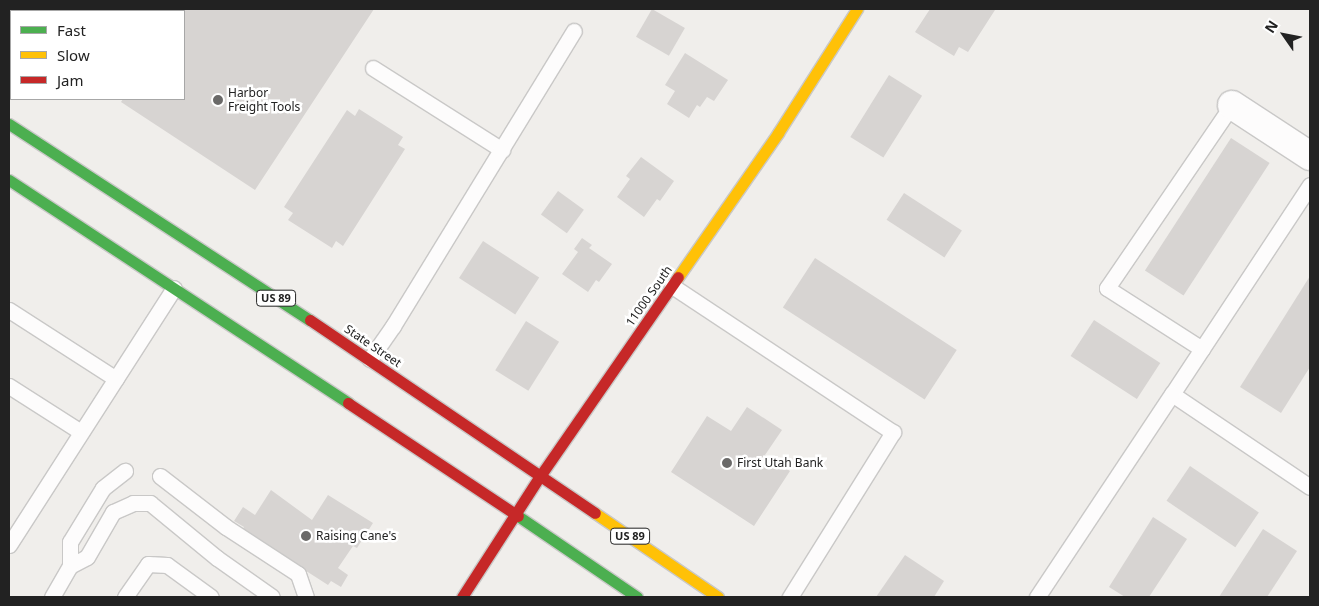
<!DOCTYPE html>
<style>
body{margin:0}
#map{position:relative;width:1319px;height:606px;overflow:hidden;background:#f0eeeb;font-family:"Noto Sans",sans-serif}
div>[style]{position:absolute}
.building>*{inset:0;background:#d7d4d2;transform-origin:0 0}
.roads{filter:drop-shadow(1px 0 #c9c8c7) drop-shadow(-1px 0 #c9c8c7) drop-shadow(0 1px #c9c8c7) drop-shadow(0 -1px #c9c8c7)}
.lane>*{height:15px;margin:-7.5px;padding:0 7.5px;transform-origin:7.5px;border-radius:7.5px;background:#fdfcfc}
.street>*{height:28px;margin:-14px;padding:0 14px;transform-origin:14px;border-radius:14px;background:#fdfcfc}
.fast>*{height:11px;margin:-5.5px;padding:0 5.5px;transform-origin:5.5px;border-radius:5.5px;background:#4caf50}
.slow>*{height:11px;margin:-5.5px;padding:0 5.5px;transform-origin:5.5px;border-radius:5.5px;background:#ffc107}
.jam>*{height:11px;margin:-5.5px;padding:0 5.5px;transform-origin:5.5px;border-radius:5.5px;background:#c62828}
.dots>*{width:14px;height:14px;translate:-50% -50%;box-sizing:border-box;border:2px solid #fff;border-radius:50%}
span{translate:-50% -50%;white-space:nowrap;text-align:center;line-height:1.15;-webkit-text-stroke:5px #fff;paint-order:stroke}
.shield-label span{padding:1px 4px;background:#fff;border:1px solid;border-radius:4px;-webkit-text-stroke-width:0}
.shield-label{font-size:11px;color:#222;font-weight:700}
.poi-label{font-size:12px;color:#222}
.left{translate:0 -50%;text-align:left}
.street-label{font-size:12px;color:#222}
.frame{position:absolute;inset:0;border:10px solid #222;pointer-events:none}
.legend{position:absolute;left:10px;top:10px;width:175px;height:90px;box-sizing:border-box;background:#fff;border:1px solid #a7a7a7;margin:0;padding:6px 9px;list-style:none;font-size:15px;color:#222}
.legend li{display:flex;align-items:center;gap:10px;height:25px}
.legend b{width:25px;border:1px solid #a7a7a7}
.north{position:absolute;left:1259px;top:10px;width:50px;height:50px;-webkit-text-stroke:4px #fff;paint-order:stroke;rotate:303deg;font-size:14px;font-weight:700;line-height:20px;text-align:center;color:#222}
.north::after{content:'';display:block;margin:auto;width:18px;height:22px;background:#222;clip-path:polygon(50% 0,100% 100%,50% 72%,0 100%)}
</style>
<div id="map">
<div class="building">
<i style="clip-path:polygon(181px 9px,374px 9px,255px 190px,121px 102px,123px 99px,184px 99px,184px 11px,180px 11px)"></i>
<i style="left:652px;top:9px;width:38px;height:32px;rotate:30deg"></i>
<i style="clip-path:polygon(930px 9px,993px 9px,995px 10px,968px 52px,959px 47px,954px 56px,915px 32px)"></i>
<i style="clip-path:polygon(685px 53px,728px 80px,714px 101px,707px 97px,700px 107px,697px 105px,689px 118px,667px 104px,675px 91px,665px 85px)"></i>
<i style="left:889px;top:75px;width:39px;height:73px;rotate:32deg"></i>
<i style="clip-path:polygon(359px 109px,403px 137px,398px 145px,405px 149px,343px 246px,336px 241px,332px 248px,288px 220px,293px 213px,284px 207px,347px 110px,355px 116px)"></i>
<i style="left:1231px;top:138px;width:46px;height:158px;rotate:33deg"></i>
<i style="clip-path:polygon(641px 157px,674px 181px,660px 201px,657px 199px,644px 217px,617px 197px,630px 179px,626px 176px)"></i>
<i style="left:558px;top:191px;width:32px;height:29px;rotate:36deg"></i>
<i style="left:904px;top:193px;width:69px;height:32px;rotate:33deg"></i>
<i style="clip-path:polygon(582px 238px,592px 245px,589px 248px,612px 264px,599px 282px,596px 280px,588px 292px,562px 274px,578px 252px,574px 249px)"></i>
<i style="left:483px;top:241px;width:67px;height:44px;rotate:33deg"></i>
<i style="left:815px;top:258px;width:169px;height:59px;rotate:33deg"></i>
<i style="clip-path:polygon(1310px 276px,1310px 367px,1281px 413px,1240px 387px)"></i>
<i style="left:1094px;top:320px;width:79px;height:43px;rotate:33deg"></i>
<i style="left:526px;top:321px;width:39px;height:58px;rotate:32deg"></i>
<i style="clip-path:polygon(747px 407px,782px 430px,765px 455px,790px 471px,754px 526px,671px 472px,707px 416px,731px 431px)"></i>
<i style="left:1190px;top:466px;width:83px;height:42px;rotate:34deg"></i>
<i style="clip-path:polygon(271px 490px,312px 520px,328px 495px,373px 523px,357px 548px,353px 546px,338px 568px,348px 575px,341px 587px,331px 581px,328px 585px,258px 540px,241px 532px,244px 527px,234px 521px,243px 507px,255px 515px)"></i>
<i style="clip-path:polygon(1153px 517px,1187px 539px,1149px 597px,1125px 597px,1109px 587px)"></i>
<i style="clip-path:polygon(1263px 529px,1297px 551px,1267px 597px,1219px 597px)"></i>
<i style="clip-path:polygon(905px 555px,944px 581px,934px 597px,876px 597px)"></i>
</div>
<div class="roads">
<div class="lane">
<i style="left:40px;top:11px;width:3px;rotate:-45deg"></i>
<i style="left:125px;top:11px;width:3px;rotate:-45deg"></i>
<i style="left:9px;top:62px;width:4px;rotate:-63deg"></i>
<i style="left:373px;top:68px;width:153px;rotate:32.4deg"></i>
<i style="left:1310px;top:185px;width:250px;rotate:123.4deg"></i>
<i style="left:1172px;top:394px;width:166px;rotate:34deg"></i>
<i style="left:672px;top:286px;width:265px;rotate:33.5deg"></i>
<i style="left:893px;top:432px;width:195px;rotate:122deg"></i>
<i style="left:9px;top:310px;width:127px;rotate:32.8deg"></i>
<i style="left:1202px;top:349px;width:113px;rotate:-147.3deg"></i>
<i style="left:1107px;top:288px;width:222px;rotate:-55.7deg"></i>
<i style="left:370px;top:359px;width:40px;rotate:-55.1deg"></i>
<i style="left:393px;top:326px;width:346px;rotate:-58.5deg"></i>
<i style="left:9px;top:386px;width:85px;rotate:32.6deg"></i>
<i style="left:160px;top:476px;width:83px;rotate:37.7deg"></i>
<i style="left:226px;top:527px;width:86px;rotate:33.1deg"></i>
<i style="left:298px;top:574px;width:24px;rotate:71deg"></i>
<i style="left:9px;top:545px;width:305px;rotate:-57.3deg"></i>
<i style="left:70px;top:566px;width:19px;rotate:-28deg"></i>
<i style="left:87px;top:557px;width:52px;rotate:-60deg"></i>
<i style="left:113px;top:512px;width:22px;rotate:-24deg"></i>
<i style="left:133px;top:503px;width:17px"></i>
<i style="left:150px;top:503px;width:87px;rotate:39.4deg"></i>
<i style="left:217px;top:558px;width:67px;rotate:35.3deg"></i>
<i style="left:52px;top:597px;width:36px;rotate:-60deg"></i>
<i style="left:70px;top:566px;width:24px;rotate:-90deg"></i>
<i style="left:70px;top:542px;width:63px;rotate:-58.6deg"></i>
<i style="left:103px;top:488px;width:28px;rotate:-38deg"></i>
<i style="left:125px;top:597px;width:40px;rotate:-55.1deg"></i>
<i style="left:148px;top:564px;width:19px;rotate:3deg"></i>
<i style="left:167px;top:565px;width:54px;rotate:36deg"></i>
<i style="left:1037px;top:597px;width:244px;rotate:-56.4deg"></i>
</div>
<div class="street">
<i style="left:1232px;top:105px;width:93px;rotate:33.2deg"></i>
</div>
<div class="fast">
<i style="left:9px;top:124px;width:359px;rotate:33.1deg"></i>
<i style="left:9px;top:180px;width:406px;rotate:33.3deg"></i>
<i style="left:518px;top:516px;width:144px;rotate:34.2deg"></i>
</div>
<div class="slow">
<i style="left:678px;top:277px;width:175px;rotate:-55.2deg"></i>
<i style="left:778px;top:133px;width:147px;rotate:-57.5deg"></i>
<i style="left:595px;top:513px;width:149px;rotate:34.3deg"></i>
</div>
<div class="jam">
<i style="left:310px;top:320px;width:344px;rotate:34.1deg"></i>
<i style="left:348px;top:403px;width:204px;rotate:33.6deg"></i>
<i style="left:462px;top:597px;width:144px;rotate:-57.2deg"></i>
<i style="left:540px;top:476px;width:242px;rotate:-55.3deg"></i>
</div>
</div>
<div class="dots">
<i style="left:218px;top:100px;background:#6a6968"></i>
<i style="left:727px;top:463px;background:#6a6968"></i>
<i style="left:306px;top:536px;background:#6a6968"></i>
</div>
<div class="shield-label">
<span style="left:276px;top:298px">US 89</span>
<span style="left:630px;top:536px">US 89</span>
</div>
<div class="poi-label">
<span class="left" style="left:228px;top:100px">Harbor<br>Freight Tools</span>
<span class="left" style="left:737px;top:463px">First Utah Bank</span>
<span class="left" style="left:316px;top:536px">Raising Cane's</span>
</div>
<div class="street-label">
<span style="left:649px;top:296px;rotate:-55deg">11000 South</span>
<span style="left:373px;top:346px;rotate:34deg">State Street</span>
</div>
<div class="frame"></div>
<ul class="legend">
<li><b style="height:6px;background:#4caf50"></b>Fast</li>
<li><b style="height:6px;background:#ffc107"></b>Slow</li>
<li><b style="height:6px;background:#c62828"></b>Jam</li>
</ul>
<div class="north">N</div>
</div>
